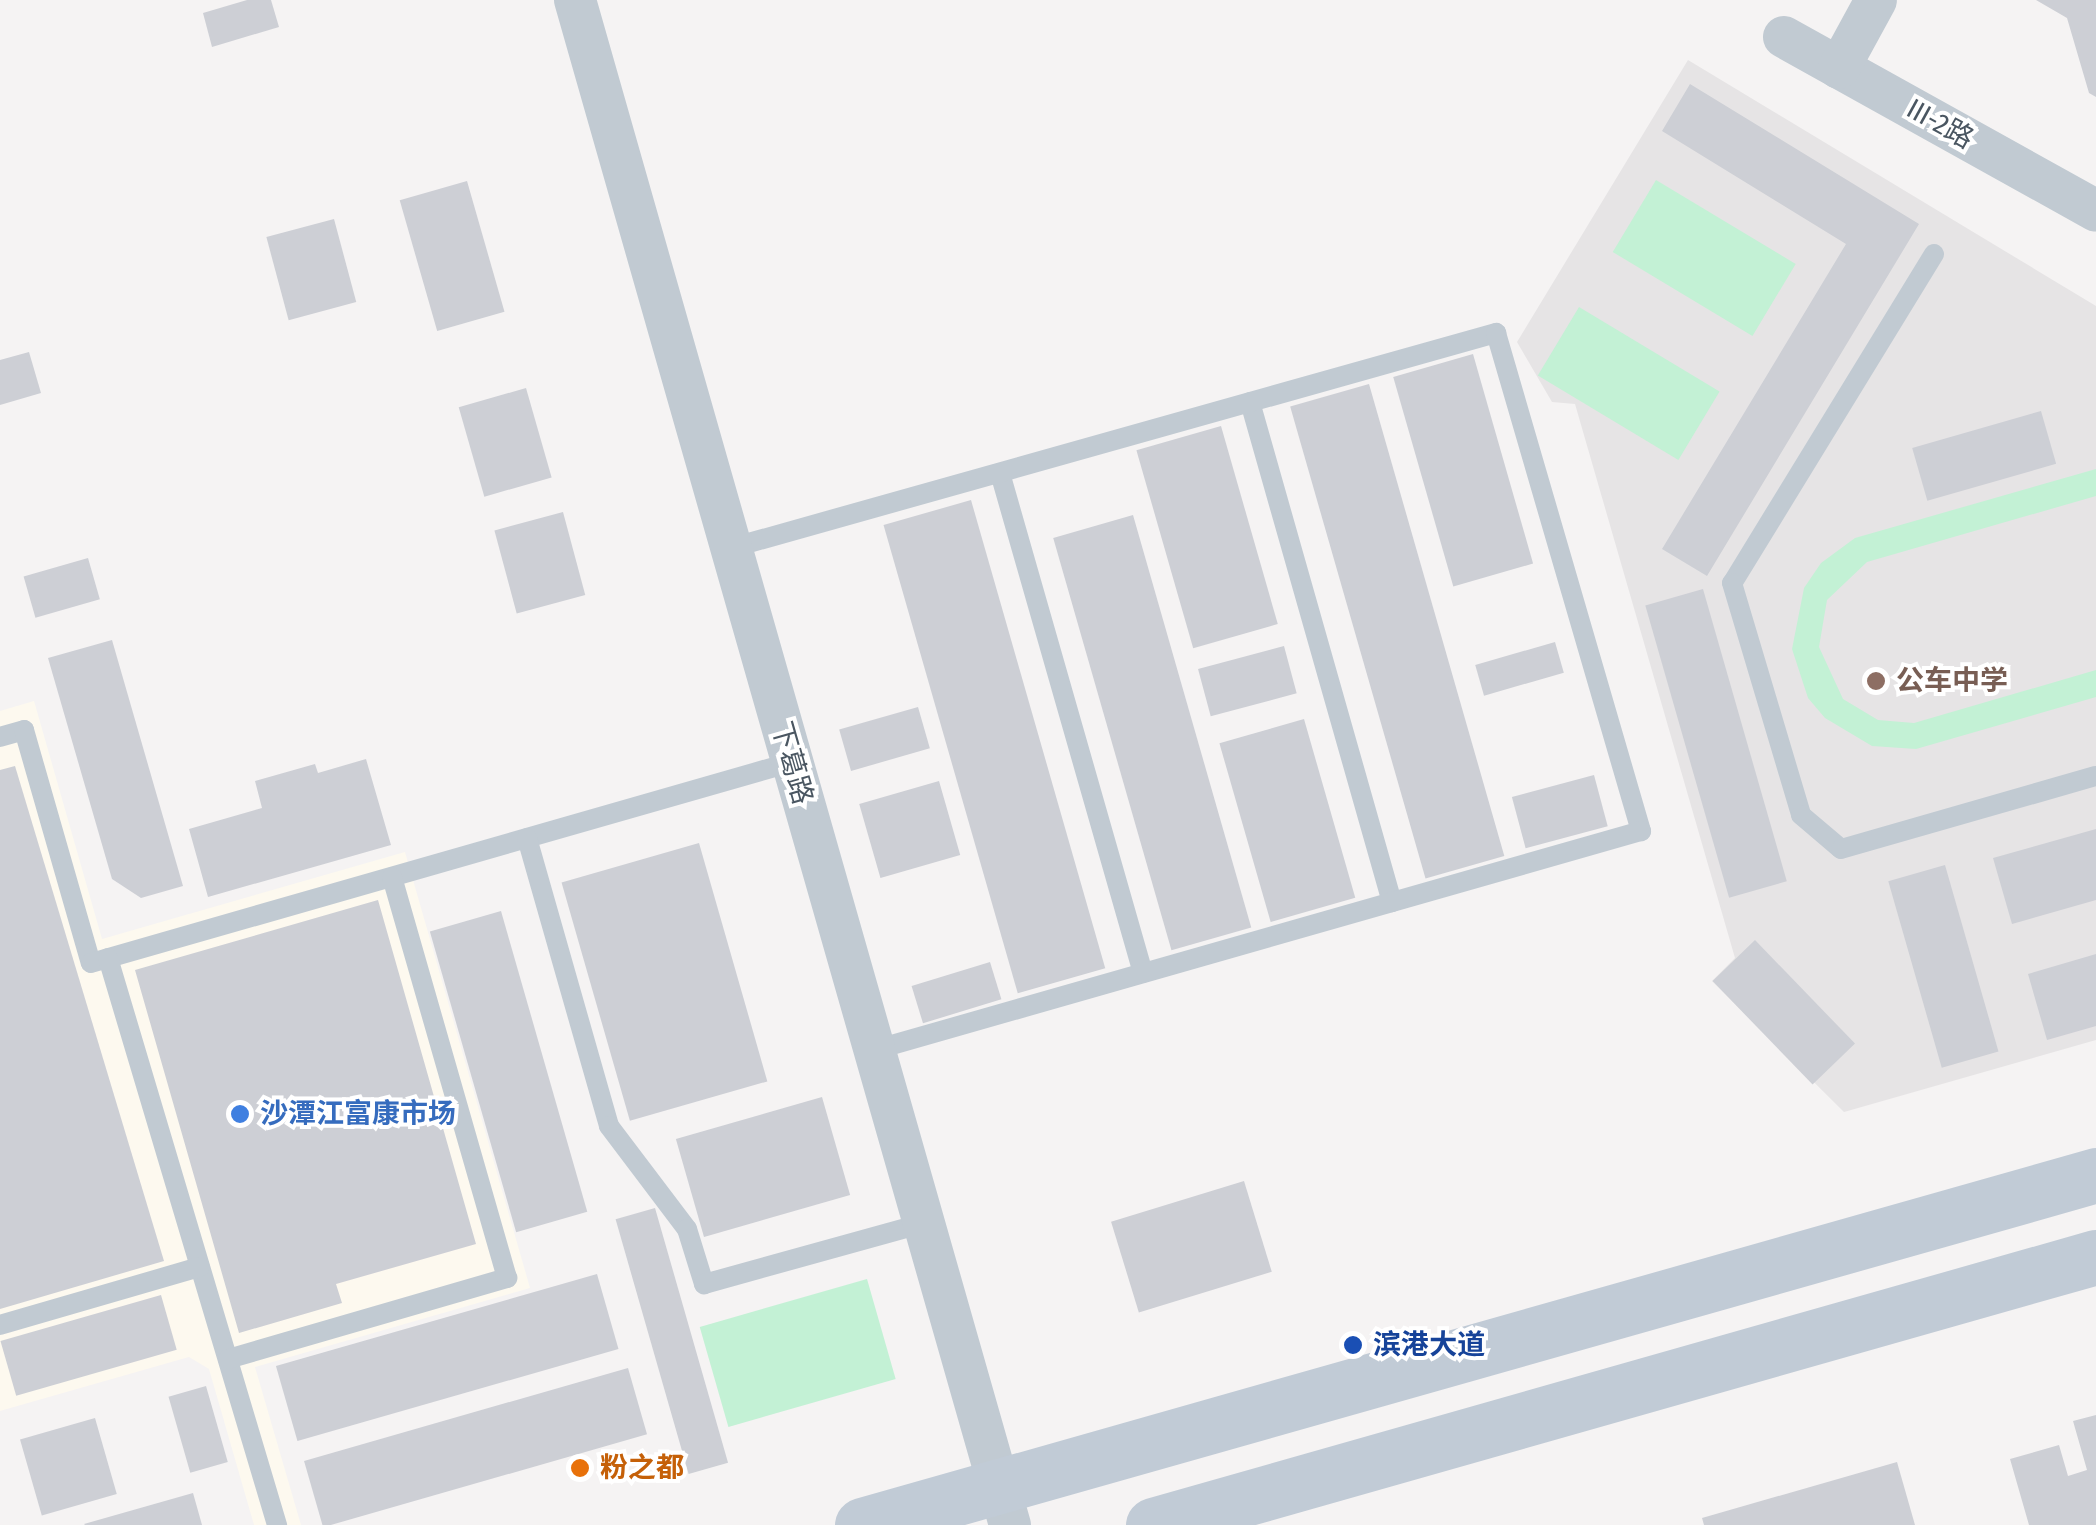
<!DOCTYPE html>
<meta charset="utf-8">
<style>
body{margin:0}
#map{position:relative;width:2096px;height:1525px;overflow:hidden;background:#f5f3f3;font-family:"Fira Sans Condensed","Noto Sans SC",sans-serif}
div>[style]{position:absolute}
.commercial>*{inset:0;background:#fdf9ef}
.education>*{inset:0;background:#e6e4e5}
.green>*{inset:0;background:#c3f1d5;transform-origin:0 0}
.building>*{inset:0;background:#cdcfd5;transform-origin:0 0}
.lane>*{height:20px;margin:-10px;padding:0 10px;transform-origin:10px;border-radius:10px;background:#c1cad2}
.street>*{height:42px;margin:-21px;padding:0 21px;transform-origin:21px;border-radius:21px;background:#c1cad2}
.secondary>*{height:55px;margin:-27.5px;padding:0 27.5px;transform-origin:27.5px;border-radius:27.5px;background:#c1cbd6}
.dots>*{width:28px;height:28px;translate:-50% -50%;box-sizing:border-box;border:5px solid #fff;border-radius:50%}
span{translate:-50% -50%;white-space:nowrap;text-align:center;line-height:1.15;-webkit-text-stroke:8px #fff;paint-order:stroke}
.street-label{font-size:28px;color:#4a5661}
.education-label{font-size:28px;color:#785e54;font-weight:700}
.left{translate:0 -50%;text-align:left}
.shop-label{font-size:28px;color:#366cbe;font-weight:700}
.transit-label{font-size:28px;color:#164399;font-weight:700}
.food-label{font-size:28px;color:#c56008;font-weight:700}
</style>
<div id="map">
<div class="commercial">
<i style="clip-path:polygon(34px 701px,102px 939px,405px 852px,530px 1288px,255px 1367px,301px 1525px,254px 1525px,209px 1369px,189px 1357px,0 1411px,0 711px)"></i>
</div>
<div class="education">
<i style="clip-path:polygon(1688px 60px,2096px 306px,2096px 1040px,1844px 1112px,1712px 981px,1735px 958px,1575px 404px,1552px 402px,1517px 342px)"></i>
</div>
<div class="green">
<i style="left:1656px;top:180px;width:163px;height:84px;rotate:31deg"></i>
<i style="left:1579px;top:307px;width:164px;height:80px;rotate:31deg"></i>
<i style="clip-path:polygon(2096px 469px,2096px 496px,1867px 562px,1827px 600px,1819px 647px,1843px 699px,1878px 720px,1914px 723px,2096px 670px,2096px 697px,1916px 749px,1872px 746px,1825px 718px,1808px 698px,1792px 649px,1804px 588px,1821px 563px,1855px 538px)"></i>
<i style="left:867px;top:1279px;width:104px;height:174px;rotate:74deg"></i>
</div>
<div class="building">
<i style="clip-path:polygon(247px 0,271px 0,279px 27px,212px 47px,203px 13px)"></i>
<i style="clip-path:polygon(2036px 0,2096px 0,2096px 97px,2089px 93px,2067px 18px)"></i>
<i style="clip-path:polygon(1690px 84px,1919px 224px,1707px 576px,1662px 549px,1846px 244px,1662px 131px)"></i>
<i style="left:467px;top:181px;width:136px;height:70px;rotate:74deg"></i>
<i style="left:334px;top:219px;width:86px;height:70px;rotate:75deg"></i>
<i style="clip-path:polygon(29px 352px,41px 393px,0 405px,0 360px)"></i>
<i style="left:1473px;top:354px;width:218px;height:83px;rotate:74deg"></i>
<i style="left:1369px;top:384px;width:491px;height:82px;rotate:74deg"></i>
<i style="left:526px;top:388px;width:93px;height:70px;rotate:74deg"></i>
<i style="left:2041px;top:411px;width:55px;height:134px;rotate:74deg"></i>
<i style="left:1221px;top:426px;width:206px;height:88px;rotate:74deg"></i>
<i style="left:971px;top:500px;width:487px;height:91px;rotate:74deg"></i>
<i style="left:563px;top:512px;width:86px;height:71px;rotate:75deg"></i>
<i style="left:1133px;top:515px;width:429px;height:83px;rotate:74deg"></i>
<i style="left:88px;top:558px;width:43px;height:67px;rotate:74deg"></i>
<i style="left:1703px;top:589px;width:304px;height:60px;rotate:74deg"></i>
<i style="clip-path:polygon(112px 640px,183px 886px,141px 898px,112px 879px,48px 658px)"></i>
<i style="left:1555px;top:642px;width:32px;height:83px;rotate:74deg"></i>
<i style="left:1284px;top:646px;width:49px;height:89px;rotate:75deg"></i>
<i style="left:918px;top:707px;width:43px;height:82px;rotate:74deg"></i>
<i style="left:1304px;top:719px;width:186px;height:88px;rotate:74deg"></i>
<i style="clip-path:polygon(366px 759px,391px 845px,208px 897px,189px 829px,262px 808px,255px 781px,315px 764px,318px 773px)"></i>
<i style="clip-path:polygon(15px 766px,164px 1261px,0 1309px,0 770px)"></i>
<i style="left:1594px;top:775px;width:53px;height:85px;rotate:75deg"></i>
<i style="left:939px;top:781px;width:77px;height:83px;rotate:74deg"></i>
<i style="clip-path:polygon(2096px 829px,2096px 900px,2012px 924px,1993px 858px)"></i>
<i style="left:699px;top:843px;width:248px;height:143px;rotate:74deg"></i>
<i style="left:1945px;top:865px;width:194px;height:59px;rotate:74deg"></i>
<i style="clip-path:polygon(378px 900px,476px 1244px,336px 1284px,342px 1303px,239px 1333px,135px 970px)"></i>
<i style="left:501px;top:911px;width:313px;height:74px;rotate:74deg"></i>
<i style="left:1755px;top:940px;width:144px;height:59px;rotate:46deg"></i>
<i style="clip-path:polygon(2096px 954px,2096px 1026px,2047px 1040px,2028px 974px)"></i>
<i style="left:990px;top:962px;width:39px;height:82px;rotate:73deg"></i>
<i style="left:822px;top:1097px;width:102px;height:152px;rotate:74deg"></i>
<i style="left:1244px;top:1181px;width:95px;height:139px;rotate:73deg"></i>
<i style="left:655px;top:1208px;width:265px;height:41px;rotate:74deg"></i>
<i style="left:597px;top:1274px;width:78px;height:334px;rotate:74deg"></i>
<i style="left:161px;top:1295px;width:57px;height:167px;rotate:74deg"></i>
<i style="left:628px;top:1368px;width:69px;height:337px;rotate:74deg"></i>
<i style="left:206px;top:1386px;width:79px;height:39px;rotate:74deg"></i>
<i style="clip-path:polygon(2096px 1415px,2096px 1525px,2029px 1525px,2010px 1459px,2059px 1445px,2068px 1476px,2087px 1470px,2073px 1421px)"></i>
<i style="left:95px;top:1418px;width:79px;height:78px;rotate:74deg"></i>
<i style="clip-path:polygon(1897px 1462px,1915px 1525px,1704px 1525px,1702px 1518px)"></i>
<i style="clip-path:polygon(193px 1493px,202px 1525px,85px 1525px,84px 1524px)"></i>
</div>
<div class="lane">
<i style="left:1934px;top:254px;width:386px;rotate:121.5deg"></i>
<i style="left:1732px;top:583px;width:242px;rotate:73.4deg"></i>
<i style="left:1801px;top:815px;width:52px;rotate:40.4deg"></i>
<i style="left:1841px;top:849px;width:265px;rotate:-16deg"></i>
<i style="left:1250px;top:402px;width:520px;rotate:74.15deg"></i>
<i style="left:1000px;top:473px;width:520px;rotate:74.04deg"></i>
<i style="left:731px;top:548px;width:795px;rotate:-15.7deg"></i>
<i style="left:1496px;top:333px;width:519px;rotate:73.77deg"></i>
<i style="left:1641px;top:831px;width:798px;rotate:164.06deg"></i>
<i style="left:0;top:737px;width:25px;rotate:-16deg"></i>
<i style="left:24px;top:730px;width:242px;rotate:74deg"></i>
<i style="left:91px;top:963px;width:729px;rotate:-16deg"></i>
<i style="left:527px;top:838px;width:299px;rotate:74.1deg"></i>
<i style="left:609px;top:1126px;width:129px;rotate:52.9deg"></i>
<i style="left:687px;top:1229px;width:58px;rotate:72.8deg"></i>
<i style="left:704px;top:1284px;width:228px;rotate:-15.5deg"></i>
<i style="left:108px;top:958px;width:592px;rotate:73.4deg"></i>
<i style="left:0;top:1325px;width:208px;rotate:-16.2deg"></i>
<i style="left:228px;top:1359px;width:291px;rotate:-16.2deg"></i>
<i style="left:507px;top:1278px;width:417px;rotate:-106deg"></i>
</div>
<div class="street">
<i style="left:575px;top:0;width:1586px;rotate:74.08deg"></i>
<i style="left:1784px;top:37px;width:357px;rotate:29.1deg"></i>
<i style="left:1839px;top:68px;width:77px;rotate:-61.4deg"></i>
</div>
<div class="secondary">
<i style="left:862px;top:1525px;width:1283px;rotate:-15.83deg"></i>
<i style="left:1153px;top:1525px;width:980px;rotate:-15.87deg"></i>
</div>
<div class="dots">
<i style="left:1876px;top:681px;background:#8d6e63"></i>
<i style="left:240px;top:1114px;background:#3f7fe0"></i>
<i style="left:1353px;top:1345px;background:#1a4fb4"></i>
<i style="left:580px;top:1468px;background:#e8710a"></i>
</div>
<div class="street-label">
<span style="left:1940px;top:124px;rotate:29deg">III-2路</span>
<span style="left:792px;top:763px;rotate:74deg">下葛路</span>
</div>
<div class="education-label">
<span class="left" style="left:1896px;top:681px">公车中学</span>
</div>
<div class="shop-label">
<span class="left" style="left:260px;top:1114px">沙潭江富康市场</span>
</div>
<div class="transit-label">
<span class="left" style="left:1373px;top:1345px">滨港大道</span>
</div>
<div class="food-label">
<span class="left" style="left:600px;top:1468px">粉之都</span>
</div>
</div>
